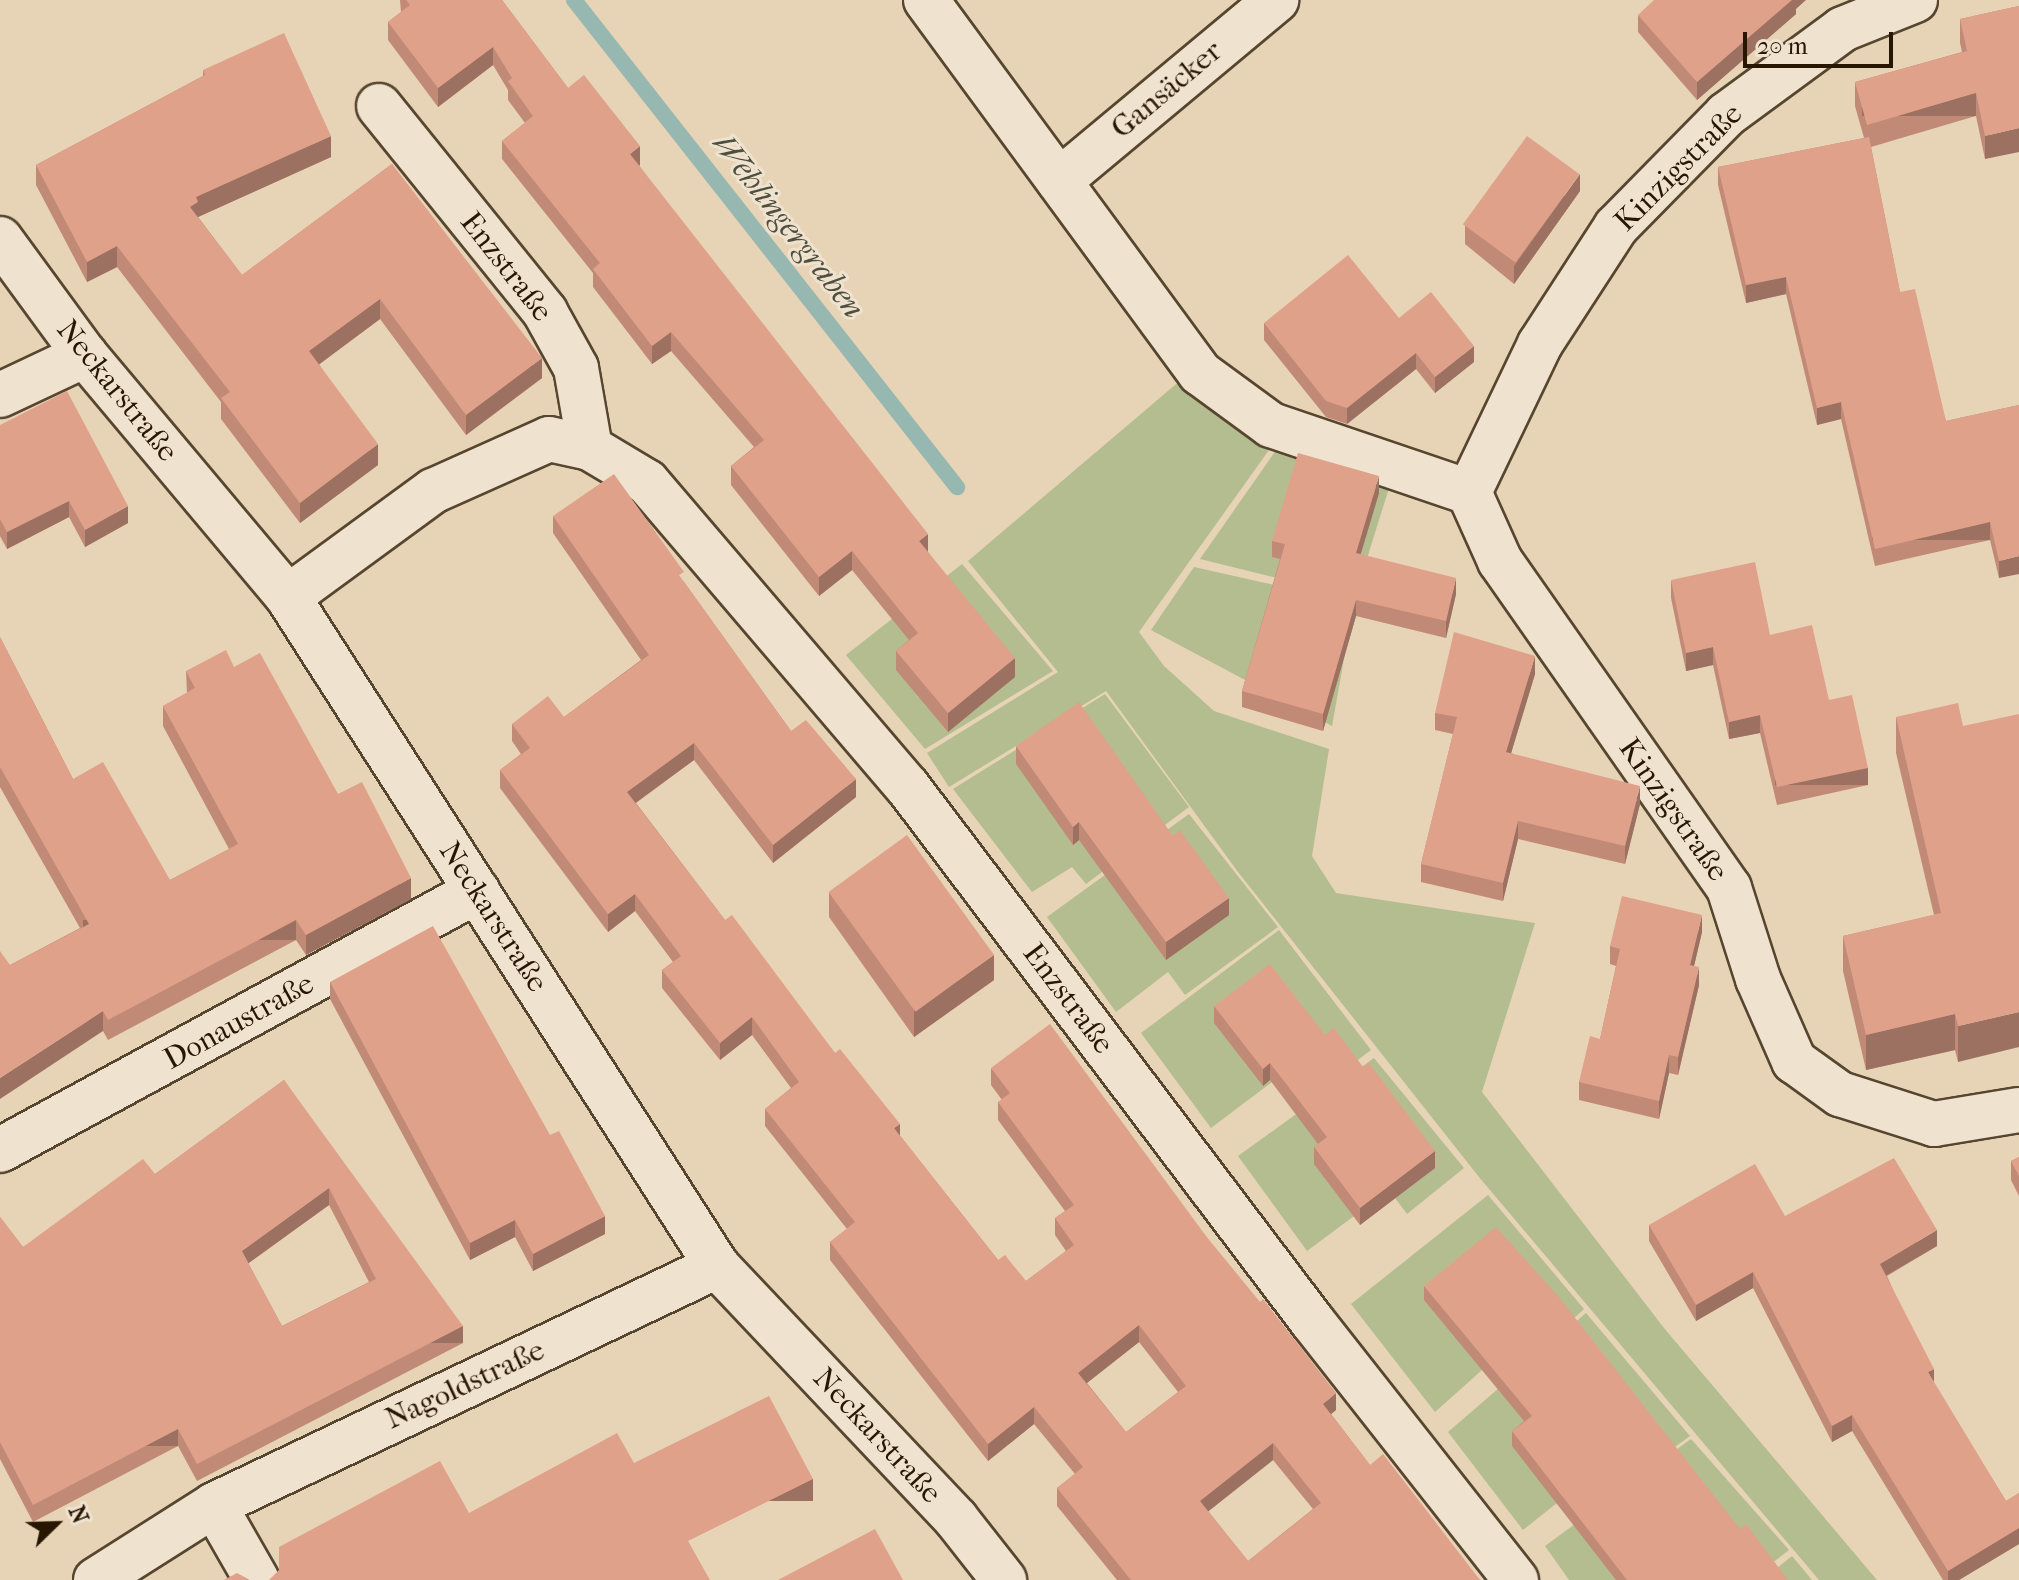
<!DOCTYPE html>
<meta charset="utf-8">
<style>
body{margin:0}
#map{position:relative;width:2019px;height:1580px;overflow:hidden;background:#e7d3b5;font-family:"IM FELL French Canon",serif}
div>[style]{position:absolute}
.green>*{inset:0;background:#b3bd8f}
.stream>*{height:16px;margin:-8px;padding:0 8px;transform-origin:8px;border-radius:8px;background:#97b7b1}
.roads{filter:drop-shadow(2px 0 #57462f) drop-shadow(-2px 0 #57462f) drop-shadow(0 2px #57462f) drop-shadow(0 -2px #57462f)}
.minor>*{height:44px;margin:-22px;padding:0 22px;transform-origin:22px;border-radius:22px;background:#efe2cf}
.wall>*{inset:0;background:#c18a77}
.shaded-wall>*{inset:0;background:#9d7161;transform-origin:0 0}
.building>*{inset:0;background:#e0a18a;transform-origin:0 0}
span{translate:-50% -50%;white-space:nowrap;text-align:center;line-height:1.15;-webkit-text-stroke:6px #efe2cf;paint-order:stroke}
.street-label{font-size:30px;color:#271702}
.water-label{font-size:32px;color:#4e4f3f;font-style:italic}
.north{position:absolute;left:16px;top:1484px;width:80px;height:80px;-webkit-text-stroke:6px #efe2cf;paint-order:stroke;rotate:67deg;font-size:22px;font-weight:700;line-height:32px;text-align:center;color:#271702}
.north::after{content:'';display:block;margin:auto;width:28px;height:36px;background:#271702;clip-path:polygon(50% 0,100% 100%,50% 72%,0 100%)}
.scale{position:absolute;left:1743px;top:32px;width:150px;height:36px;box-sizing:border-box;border:4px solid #271702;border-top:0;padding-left:10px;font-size:24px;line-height:28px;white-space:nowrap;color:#271702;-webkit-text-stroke:6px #efe2cf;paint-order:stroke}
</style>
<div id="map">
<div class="green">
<i style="clip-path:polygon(1182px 379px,1274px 443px,1139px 632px,1164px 666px,1214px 711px,1329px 749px,1312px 856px,1336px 893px,1535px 923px,1482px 1092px,1664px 1328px,1877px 1580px,1819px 1580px,1479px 1177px,1238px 872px,1106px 691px,949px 787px,927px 753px,1058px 672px,968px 561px)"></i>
<i style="clip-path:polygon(1279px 446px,1389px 488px,1355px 597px,1200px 559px)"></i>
<i style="clip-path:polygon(962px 564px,1053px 671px,925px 749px,846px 655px)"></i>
<i style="clip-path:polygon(1194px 567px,1354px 603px,1332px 726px,1151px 630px)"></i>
<i style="clip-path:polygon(1105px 694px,1189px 807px,1086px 884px,1072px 867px,1032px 892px,953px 789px)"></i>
<i style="clip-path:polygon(1189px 814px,1278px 927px,1185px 995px,1168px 972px,1116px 1012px,1047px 917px)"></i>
<i style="clip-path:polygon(1279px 930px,1371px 1050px,1314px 1093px,1292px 1067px,1211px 1128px,1141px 1033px)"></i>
<i style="clip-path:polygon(1374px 1058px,1464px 1168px,1407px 1214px,1389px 1190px,1307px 1251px,1238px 1156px)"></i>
<i style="clip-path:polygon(1488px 1195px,1584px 1309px,1537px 1352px,1519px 1337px,1435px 1412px,1351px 1304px)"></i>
<i style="clip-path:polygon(1586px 1313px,1690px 1436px,1644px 1469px,1626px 1448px,1523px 1530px,1448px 1432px)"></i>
<i style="clip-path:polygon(1691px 1439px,1789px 1550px,1750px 1580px,1569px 1580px,1545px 1546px)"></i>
<i style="clip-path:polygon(1792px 1556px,1812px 1580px,1762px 1580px)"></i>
</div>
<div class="stream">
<i style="left:574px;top:0;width:620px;rotate:51.82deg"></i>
</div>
<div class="roads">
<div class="minor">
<i style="left:926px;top:0;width:463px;rotate:53.7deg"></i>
<i style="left:1200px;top:373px;width:88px;rotate:36.2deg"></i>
<i style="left:1271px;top:425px;width:209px;rotate:18.7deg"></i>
<i style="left:1915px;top:0;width:78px;rotate:158.1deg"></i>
<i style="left:1843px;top:29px;width:145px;rotate:143.7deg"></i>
<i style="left:1726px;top:115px;width:157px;rotate:134.5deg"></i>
<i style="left:1616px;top:227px;width:140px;rotate:123deg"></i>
<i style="left:1540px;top:344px;width:164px;rotate:115.6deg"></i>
<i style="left:1469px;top:492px;width:76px;rotate:65.8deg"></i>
<i style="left:1500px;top:561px;width:399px;rotate:55deg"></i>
<i style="left:1729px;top:888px;width:96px;rotate:72.3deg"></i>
<i style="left:1758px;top:979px;width:90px;rotate:66.3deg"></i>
<i style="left:1794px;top:1061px;width:57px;rotate:35.7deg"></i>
<i style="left:1840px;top:1094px;width:99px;rotate:17.7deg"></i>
<i style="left:1934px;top:1124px;width:86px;rotate:-9.4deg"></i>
<i style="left:379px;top:106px;width:265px;rotate:51.1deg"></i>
<i style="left:545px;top:312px;width:64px;rotate:61deg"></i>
<i style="left:576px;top:368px;width:81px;rotate:80.1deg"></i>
<i style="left:1059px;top:181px;width:283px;rotate:-39.8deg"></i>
<i style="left:0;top:239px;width:144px;rotate:53.8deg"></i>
<i style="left:85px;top:355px;width:316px;rotate:50deg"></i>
<i style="left:288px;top:597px;width:795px;rotate:57.33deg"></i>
<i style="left:717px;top:1266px;width:348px;rotate:46.6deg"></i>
<i style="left:956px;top:1519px;width:78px;rotate:51.8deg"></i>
<i style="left:0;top:395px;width:94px;rotate:-25.2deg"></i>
<i style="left:288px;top:597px;width:180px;rotate:-36.2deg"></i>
<i style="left:433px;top:491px;width:127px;rotate:-24.1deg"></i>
<i style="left:549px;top:439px;width:42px;rotate:12.4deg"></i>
<i style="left:590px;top:448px;width:66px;rotate:30.8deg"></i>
<i style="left:647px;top:482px;width:400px;rotate:49.5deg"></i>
<i style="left:907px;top:786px;width:671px;rotate:52.87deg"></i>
<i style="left:1312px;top:1321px;width:330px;rotate:51.8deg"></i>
<i style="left:0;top:1150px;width:543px;rotate:-28.5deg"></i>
<i style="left:214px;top:1505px;width:86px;rotate:60.2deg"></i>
<i style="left:96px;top:1580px;width:140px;rotate:-32.4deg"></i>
<i style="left:214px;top:1505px;width:557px;rotate:-25.41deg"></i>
</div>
</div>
<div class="wall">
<i style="clip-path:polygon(400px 0,502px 0,568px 88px,640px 165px,639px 166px,928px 552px,1015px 677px,948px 732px,896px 670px,896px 651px,909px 640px,852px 570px,819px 596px,731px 485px,731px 466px,754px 447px,671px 351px,652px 364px,593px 287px,593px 273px,502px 159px,502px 141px,525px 123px,508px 100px,508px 90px,493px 65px,438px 107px,388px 40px,388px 22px,401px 12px)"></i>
<i style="clip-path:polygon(2019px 6px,1985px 159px,1976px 116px,1871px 147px,1900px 292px,1946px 421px,2019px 405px,1999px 578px,1990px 540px,1875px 566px,1841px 419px,1817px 425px,1786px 294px,1746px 303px,1718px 185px,1718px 167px,1864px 138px,1855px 106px,1855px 82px,1962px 52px,1960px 43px,1960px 19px)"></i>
<i style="clip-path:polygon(1796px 9px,1796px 14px,1697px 100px,1638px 32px,1638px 15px)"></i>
<i style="clip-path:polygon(203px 70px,331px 157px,198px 217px,242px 275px,392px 164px,542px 378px,466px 435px,380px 319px,319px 364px,378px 465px,300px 523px,221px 419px,221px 402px,117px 267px,87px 282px,36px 185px,36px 165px,203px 76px)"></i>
<i style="clip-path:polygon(1580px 191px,1514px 284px,1465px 244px,1465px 226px)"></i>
<i style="clip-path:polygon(1399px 318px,1474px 362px,1435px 393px,1416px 369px,1347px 424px,1326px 417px,1264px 340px,1264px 323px)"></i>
<i style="clip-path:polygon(0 425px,128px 523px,85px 547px,69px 517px,7px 549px,0 536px)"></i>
<i style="clip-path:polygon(1379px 493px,1360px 555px,1456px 594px,1446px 638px,1356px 616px,1323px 731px,1242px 707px,1242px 691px,1280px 559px,1272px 557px,1272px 541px)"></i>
<i style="clip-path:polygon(evenodd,553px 516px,684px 582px,791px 731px,856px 797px,773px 863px,694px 760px,636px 803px,725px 920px,835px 1053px,998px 1260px,1026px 1281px,1066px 1251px,1055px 1235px,1055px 1218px,1065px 1211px,998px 1120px,998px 1102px,1002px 1100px,991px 1085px,991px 1068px,1336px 1410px,1331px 1414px,1370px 1465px,1480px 1580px,1117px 1580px,1057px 1506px,1057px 1488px,1075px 1474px,1034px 1424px,988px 1461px,830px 1260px,830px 1242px,847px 1229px,765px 1126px,765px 1109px,791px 1088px,752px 1035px,720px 1060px,662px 988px,662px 970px,673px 962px,635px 911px,608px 932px,500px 788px,500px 770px,521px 754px,512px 741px,512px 724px,564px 717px,641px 660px,553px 533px,553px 516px,1139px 1342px,1178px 1392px,1126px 1432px,1087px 1383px,1139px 1342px,553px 516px,1273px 1460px,1313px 1509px,1248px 1561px,1208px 1511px,1273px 1460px)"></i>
<i style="clip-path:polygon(1671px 580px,1770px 635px,1829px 700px,1868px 785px,1777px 805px,1760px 733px,1729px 739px,1713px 665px,1686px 671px,1671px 598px)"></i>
<i style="clip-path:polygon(0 637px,73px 779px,170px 880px,229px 849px,163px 726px,163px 706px,187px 693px,186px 671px,234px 667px,338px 794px,411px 899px,306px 955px,296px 940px,108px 1040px,103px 1031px,10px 965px,80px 928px,0 787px)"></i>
<i style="clip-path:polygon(1535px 674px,1511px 753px,1640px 804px,1625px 864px,1518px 839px,1503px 901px,1421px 882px,1421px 864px,1453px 734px,1435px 730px,1435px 713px)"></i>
<i style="clip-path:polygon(1896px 717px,1963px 726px,1958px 1062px,1955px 1050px,1866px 1070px,1843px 971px,1843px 936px,1934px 915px,1896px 753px)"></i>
<i style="clip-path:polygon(1016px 746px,1229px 915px,1166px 960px,1079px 840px,1073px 845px,1016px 764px)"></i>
<i style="clip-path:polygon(829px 892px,994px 980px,914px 1037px,829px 917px)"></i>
<i style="clip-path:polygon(1702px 932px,1694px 966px,1699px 985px,1678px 1075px,1669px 1073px,1659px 1119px,1579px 1100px,1579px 1082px,1600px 1039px,1616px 966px,1610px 964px,1610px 946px)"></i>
<i style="clip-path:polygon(330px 982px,605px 1234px,533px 1271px,515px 1237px,470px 1260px,330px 999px)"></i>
<i style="clip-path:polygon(1214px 1006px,1325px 1035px,1435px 1168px,1360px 1225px,1314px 1164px,1314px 1147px,1318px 1144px,1270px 1080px,1263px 1086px,1214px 1023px)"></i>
<i style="clip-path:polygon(evenodd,284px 1080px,463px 1343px,197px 1481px,178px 1446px,33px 1522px,0 1459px,0 1217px,23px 1247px,155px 1174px,284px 1080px,329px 1205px,369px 1282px,282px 1326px,248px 1263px,329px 1205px)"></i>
<i style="clip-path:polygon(2019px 1157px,2019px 1196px,2011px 1180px,2011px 1161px)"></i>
<i style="clip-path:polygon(1785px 1216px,1937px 1246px,1887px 1276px,1934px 1384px,2006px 1501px,2019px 1493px,2019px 1544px,1959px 1580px,1943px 1580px,1852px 1431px,1832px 1442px,1753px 1288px,1696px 1321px,1649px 1241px,1649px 1225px)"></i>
<i style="clip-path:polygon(1424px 1286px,1740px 1529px,1788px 1580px,1616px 1580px,1512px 1446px,1512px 1431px,1524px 1421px,1424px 1300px)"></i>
</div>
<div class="shaded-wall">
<i style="clip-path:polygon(1791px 0,1806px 0,1796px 9px,1796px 14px,1697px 100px,1697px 82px)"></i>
<i style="clip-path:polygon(493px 47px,493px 65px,438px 107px,438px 88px)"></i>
<i style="left:1976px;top:93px;width:23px;height:114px;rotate:90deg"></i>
<i style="clip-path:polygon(2019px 128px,2019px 152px,1985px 159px,1985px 136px)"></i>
<i style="clip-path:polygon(331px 136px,331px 157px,198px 217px,198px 223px,190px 207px,196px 197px)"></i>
<i style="clip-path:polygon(640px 146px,640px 165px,630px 173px,630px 154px)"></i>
<i style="clip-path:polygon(1580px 174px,1580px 191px,1514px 284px,1514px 266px)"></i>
<i style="clip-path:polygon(117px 246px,117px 267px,87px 282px,87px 262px)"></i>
<i style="clip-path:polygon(1786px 277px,1786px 294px,1746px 303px,1746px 285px)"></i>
<i style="clip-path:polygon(380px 299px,380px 319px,309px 372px,309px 351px)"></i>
<i style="clip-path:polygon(671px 332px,671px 351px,652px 364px,652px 346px)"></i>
<i style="clip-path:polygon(1474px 346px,1474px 362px,1435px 393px,1435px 377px)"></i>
<i style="clip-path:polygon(1416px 353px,1416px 369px,1347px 424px,1347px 408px)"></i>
<i style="clip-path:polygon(542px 358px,542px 378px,466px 435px,466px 415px)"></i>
<i style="clip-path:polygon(1841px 402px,1841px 419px,1817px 425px,1817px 408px)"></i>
<i style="clip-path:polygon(378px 444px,378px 465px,300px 523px,300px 503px)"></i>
<i style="clip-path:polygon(1379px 476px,1379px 493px,1356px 570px,1356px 553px)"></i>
<i style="clip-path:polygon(69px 501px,69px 517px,7px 549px,7px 532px)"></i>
<i style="clip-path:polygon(128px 506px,128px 523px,85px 547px,85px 530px)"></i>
<i style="left:1990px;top:522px;width:18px;height:118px;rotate:90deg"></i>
<i style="clip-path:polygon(928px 534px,928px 552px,919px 541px)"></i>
<i style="clip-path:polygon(852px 551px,852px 570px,819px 596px,819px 577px)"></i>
<i style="clip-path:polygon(2019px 556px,2019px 574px,1999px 578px,1999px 561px)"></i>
<i style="clip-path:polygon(1456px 578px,1456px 594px,1446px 638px,1446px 621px)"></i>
<i style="clip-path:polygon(1356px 600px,1356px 616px,1323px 731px,1323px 714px)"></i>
<i style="clip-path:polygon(1713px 647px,1713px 665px,1686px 671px,1686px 653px)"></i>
<i style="clip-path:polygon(1535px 656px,1535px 674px,1506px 770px,1506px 752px)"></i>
<i style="clip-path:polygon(1015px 658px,1015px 677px,948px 732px,948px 713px)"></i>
<i style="clip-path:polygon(1760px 715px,1760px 733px,1729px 739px,1729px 722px)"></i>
<i style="clip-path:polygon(694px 743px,694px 760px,627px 809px,627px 792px)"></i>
<i style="left:1868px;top:768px;width:17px;height:93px;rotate:90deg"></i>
<i style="clip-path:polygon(856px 779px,856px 797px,773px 863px,773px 845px)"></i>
<i style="clip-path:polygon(1640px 786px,1640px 804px,1625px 864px,1625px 846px)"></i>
<i style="clip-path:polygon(1518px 821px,1518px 839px,1503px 901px,1503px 883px)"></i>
<i style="clip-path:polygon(1079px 822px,1079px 840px,1073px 845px,1073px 827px)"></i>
<i style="clip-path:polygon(411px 878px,411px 899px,306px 955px,306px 935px)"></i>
<i style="clip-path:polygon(635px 894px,635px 911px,608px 932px,608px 914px)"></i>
<i style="clip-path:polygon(1229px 898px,1229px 915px,1166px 960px,1166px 942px)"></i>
<i style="clip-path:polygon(1702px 915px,1702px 932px,1690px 983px,1690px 965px)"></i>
<i style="left:296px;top:920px;width:20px;height:213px;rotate:90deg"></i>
<i style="clip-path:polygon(994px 955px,994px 980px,914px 1037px,914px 1011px)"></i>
<i style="clip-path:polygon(1699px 967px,1699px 985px,1678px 1075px,1678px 1057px)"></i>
<i style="clip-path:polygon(103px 1011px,103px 1031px,0 1099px,0 1078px)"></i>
<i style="clip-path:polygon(2019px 1012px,2019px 1047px,1958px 1062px,1958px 1026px)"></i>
<i style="clip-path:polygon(1955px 1014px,1955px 1050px,1866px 1070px,1866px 1035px)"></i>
<i style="clip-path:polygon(752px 1017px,752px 1035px,720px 1060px,720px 1043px)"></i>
<i style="clip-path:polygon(1669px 1055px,1669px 1073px,1659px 1119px,1659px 1101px)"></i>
<i style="clip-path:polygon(1270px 1063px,1270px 1080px,1263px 1086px,1263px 1069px)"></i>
<i style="clip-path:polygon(900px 1124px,900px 1141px,894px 1128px)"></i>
<i style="clip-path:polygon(1435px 1151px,1435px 1168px,1360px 1225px,1360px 1208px)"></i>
<i style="clip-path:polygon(329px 1188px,329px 1205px,242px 1268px,242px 1251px)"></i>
<i style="clip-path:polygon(605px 1216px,605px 1234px,533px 1271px,533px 1254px)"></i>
<i style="clip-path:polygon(515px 1220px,515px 1237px,470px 1260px,470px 1243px)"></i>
<i style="clip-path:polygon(1937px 1230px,1937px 1246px,1880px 1279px,1880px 1264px)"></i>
<i style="clip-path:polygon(1753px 1272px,1753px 1288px,1696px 1321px,1696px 1305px)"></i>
<i style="clip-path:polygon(1139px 1325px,1139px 1342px,1078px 1390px,1078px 1373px)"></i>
<i style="left:463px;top:1326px;width:17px;height:300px;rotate:90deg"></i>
<i style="clip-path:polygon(1934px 1369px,1934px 1385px,1928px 1372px)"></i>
<i style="clip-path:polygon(1336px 1393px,1336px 1410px,1323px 1421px,1323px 1404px)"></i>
<i style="clip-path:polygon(1034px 1407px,1034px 1424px,988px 1461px,988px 1444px)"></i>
<i style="clip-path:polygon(1852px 1415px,1852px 1431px,1832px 1442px,1832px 1426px)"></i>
<i style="left:178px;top:1429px;width:17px;height:164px;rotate:90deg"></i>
<i style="clip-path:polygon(1273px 1443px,1273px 1460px,1200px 1518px,1200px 1501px)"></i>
<i style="left:813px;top:1479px;width:22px;height:140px;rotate:90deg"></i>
<i style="clip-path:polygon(2019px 1528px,2019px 1544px,1959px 1580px,1948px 1580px,1948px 1571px)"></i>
</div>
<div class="building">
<i style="clip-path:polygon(406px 0,502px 0,568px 88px,584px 75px,640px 146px,630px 154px,928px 534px,919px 541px,1015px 658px,948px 713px,896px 651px,918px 633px,852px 551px,819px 577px,731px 466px,764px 440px,671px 332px,652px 346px,593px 269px,600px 263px,502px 141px,533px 116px,508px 81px,512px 78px,493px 47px,438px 88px,388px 22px,410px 5px)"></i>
<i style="clip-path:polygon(1654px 0,1792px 0,1697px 82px,1638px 15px)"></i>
<i style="clip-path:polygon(2019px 6px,2019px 128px,1985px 136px,1976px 93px,1867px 125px,1855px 82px,1967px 51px,1960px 19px)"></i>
<i style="clip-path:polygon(284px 33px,331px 136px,196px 197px,198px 202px,190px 207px,242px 275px,392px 164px,542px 358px,466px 415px,380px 299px,309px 351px,378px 444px,300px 503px,221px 398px,230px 392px,117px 246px,87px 262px,36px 165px,205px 75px,203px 70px)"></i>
<i style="left:1527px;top:136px;width:65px;height:109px;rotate:36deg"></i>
<i style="clip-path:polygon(1869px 137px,1900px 292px,1915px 289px,1946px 421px,2019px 405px,2019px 556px,1999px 561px,1990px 522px,1875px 549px,1841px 402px,1817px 408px,1786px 277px,1746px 285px,1718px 167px)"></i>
<i style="clip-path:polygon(1348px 255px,1399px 318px,1431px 292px,1474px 346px,1435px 377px,1416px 353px,1347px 408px,1326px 401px,1264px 323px)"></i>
<i style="clip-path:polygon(67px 391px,128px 506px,85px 530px,69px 501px,7px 532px,0 519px,0 425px)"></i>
<i style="clip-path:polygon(1298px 453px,1379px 476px,1356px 553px,1456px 578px,1446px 621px,1356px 600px,1323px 714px,1242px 691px,1285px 544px,1272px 541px)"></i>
<i style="clip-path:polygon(evenodd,614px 474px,684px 572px,679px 575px,791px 731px,806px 720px,856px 779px,773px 845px,694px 743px,627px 792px,725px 920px,732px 915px,835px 1053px,840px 1049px,900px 1124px,894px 1128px,998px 1260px,1005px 1255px,1026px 1281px,1074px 1245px,1055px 1218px,1074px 1205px,998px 1102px,1010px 1093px,991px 1068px,1050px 1024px,1206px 1236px,1260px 1302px,1263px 1299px,1336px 1393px,1323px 1404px,1370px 1465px,1383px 1454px,1480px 1580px,1131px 1580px,1057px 1488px,1083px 1467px,1034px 1407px,988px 1444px,830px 1242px,855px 1222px,765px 1109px,799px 1082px,752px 1017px,720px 1043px,662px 970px,681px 956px,635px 894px,608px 914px,500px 770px,530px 748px,512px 724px,548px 696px,564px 717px,649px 655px,553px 516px,614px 474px,1139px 1325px,1186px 1386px,1126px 1432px,1078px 1373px,1139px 1325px,614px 474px,1273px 1443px,1321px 1503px,1248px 1561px,1200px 1501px,1273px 1443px)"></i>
<i style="clip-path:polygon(1755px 562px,1770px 635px,1812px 625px,1829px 700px,1852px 695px,1868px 768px,1777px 787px,1760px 715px,1729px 722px,1713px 647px,1686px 653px,1671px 580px)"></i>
<i style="clip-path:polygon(1454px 632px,1535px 656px,1506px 752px,1640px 786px,1625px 846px,1518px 821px,1503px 883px,1421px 864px,1457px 717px,1435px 713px)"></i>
<i style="clip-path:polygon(0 637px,73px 779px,103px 762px,170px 880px,238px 844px,163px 706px,195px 688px,186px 671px,226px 650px,234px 667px,260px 653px,338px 794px,362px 782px,411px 878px,306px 935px,296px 920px,108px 1020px,103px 1011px,0 1078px,0 951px,10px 965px,89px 924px,0 767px)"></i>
<i style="clip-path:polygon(1079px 702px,1173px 836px,1180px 830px,1229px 898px,1166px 942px,1079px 822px,1073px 827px,1016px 746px)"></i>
<i style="clip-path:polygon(1958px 703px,1963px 726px,2019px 714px,2019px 1012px,1958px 1026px,1955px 1014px,1866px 1035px,1843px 936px,1941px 913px,1896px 717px)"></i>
<i style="left:907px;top:835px;width:148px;height:97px;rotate:54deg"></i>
<i style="clip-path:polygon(1622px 896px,1702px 915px,1690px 965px,1699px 967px,1678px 1057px,1669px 1055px,1659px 1101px,1579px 1082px,1590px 1036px,1600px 1039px,1620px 949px,1610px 946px)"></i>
<i style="clip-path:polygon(433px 926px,550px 1135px,559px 1131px,605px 1216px,533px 1254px,515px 1220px,470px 1243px,330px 982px)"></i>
<i style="clip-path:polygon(1270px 964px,1325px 1035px,1334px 1028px,1363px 1067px,1369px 1063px,1435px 1151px,1360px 1208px,1314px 1147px,1327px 1137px,1270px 1063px,1263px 1069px,1214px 1006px)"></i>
<i style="clip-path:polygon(evenodd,284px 1080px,463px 1326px,197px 1464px,178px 1429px,33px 1505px,0 1442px,0 1217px,23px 1247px,143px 1159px,155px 1174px,284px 1080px,329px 1188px,376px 1279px,282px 1326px,242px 1251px,329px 1188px)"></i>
<i style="clip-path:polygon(2019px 1157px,2019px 1176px,2011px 1161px)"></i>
<i style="clip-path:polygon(1894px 1158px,1937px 1230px,1880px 1264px,1934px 1369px,1928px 1372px,2006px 1501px,2019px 1493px,2019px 1528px,1948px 1571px,1852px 1415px,1832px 1426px,1753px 1272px,1696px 1305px,1649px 1225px,1755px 1164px,1785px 1216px)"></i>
<i style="clip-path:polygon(1496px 1227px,1558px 1296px,1740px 1529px,1746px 1524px,1788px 1580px,1627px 1580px,1512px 1431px,1532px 1416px,1424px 1286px)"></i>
<i style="clip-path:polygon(769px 1396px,813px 1479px,688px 1541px,710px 1580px,269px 1580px,279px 1570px,279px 1547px,440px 1461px,469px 1513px,617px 1433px,634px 1463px)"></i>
<i style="clip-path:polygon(875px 1529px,903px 1580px,778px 1580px)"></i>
<i style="clip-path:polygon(237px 1573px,250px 1580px,224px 1580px)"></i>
</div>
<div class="street-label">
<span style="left:1167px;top:90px;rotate:-40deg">Gansäcker</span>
<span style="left:1679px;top:168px;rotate:-45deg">Kinzigstraße</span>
<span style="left:506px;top:267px;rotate:52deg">Enzstraße</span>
<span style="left:117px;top:391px;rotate:51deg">Neckarstraße</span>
<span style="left:1673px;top:810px;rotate:55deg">Kinzigstraße</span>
<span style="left:493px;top:917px;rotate:57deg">Neckarstraße</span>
<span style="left:1068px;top:999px;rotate:53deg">Enzstraße</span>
<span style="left:239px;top:1022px;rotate:-29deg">Donaustraße</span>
<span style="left:465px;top:1385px;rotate:-25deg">Nagoldstraße</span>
<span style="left:877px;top:1436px;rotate:47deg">Neckarstraße</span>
</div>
<div class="water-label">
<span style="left:788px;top:226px;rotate:52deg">Wehlingergraben</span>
</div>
<div class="north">N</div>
<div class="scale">20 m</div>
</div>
